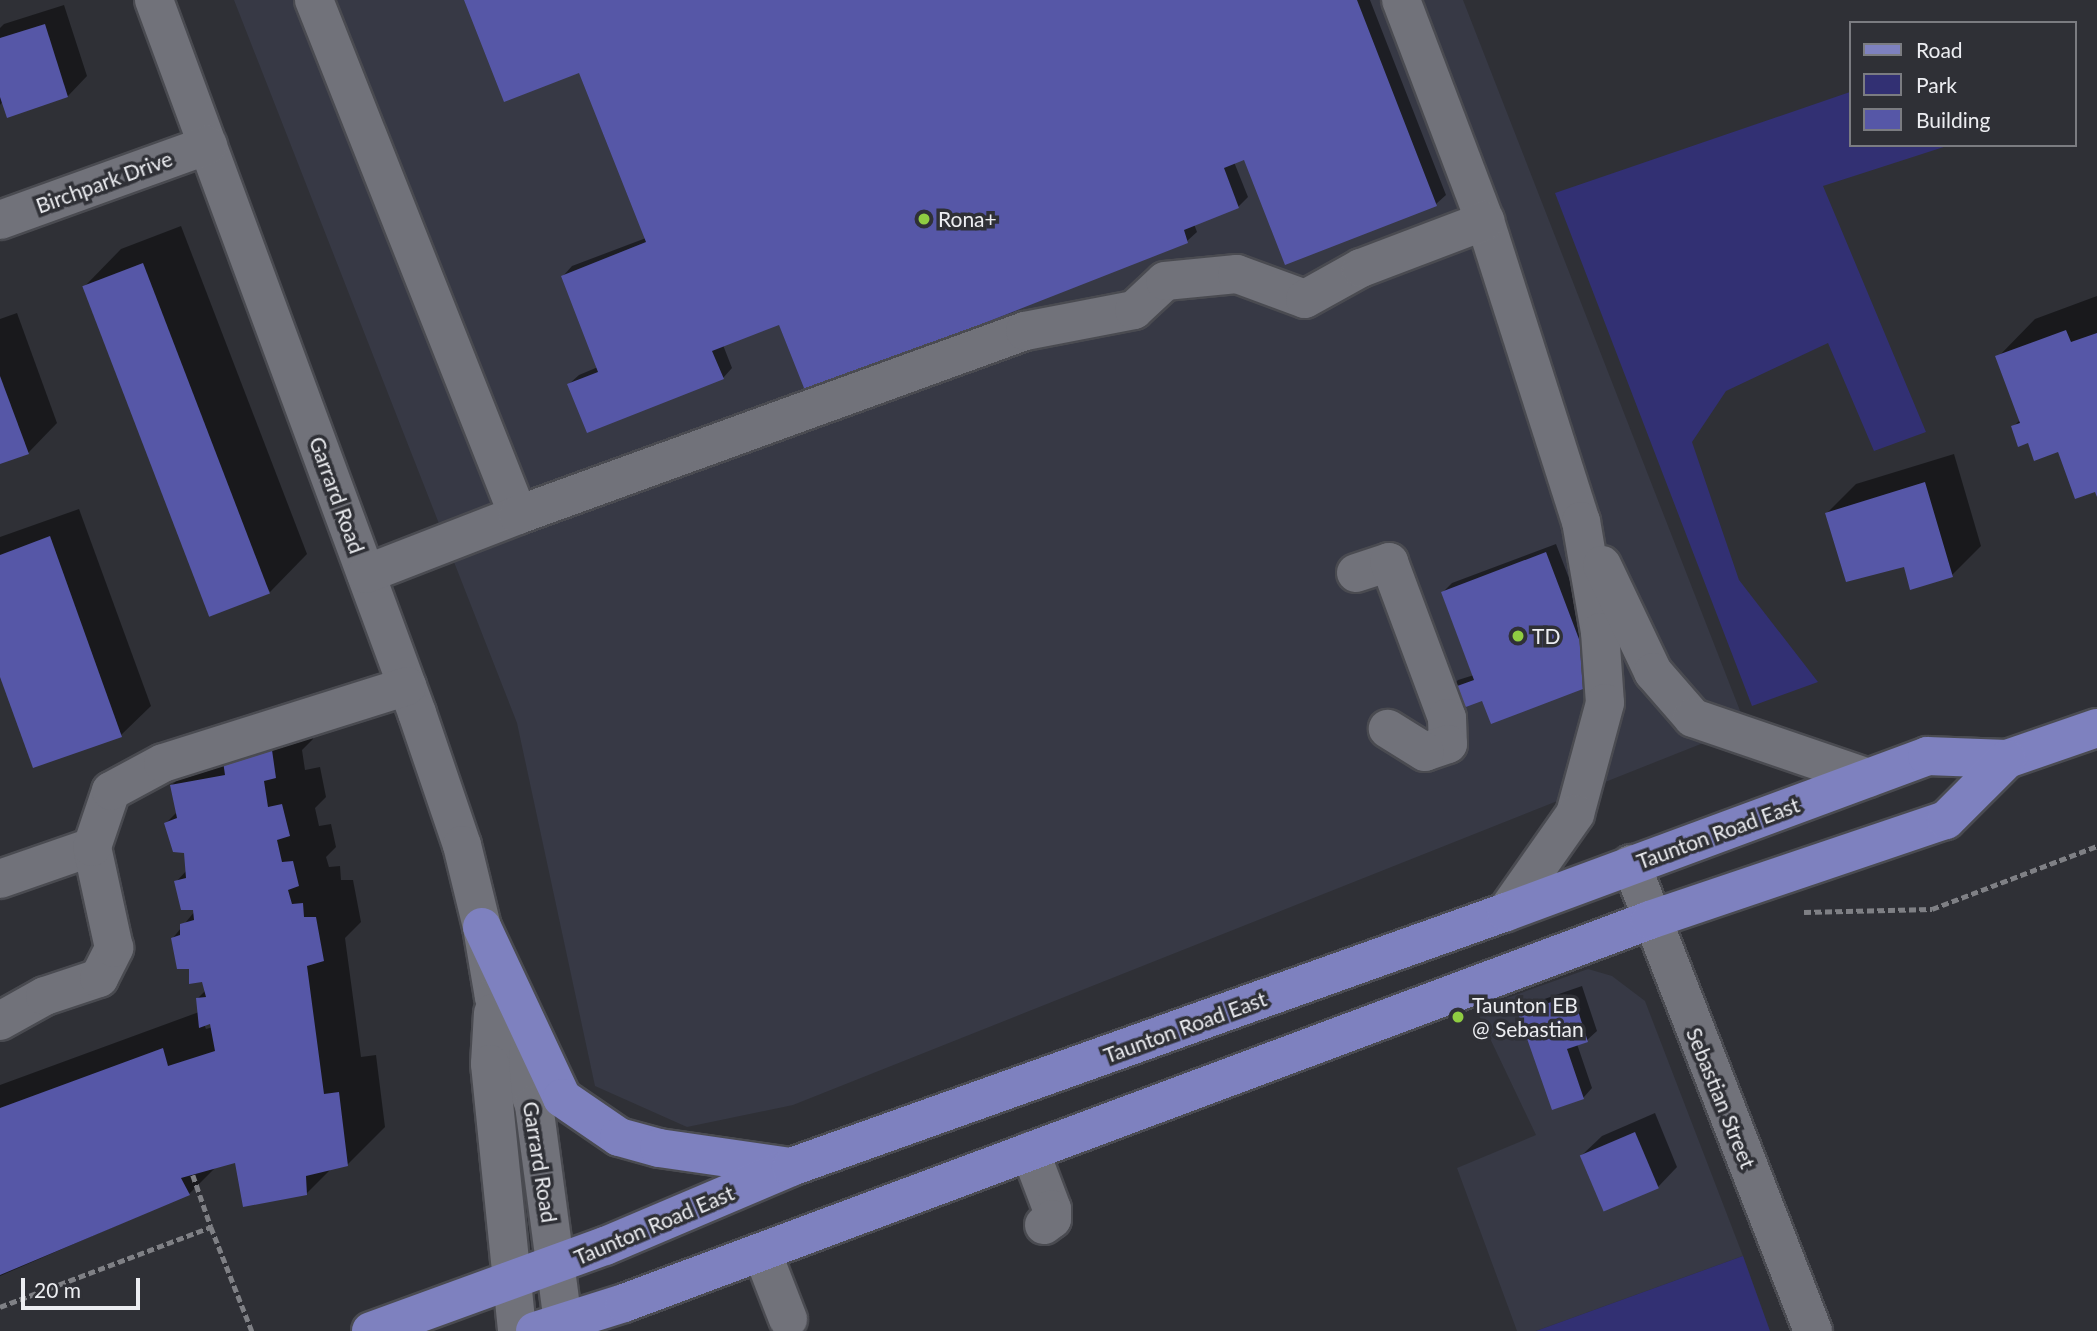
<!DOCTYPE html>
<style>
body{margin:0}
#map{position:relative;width:2097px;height:1331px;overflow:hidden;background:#2f3036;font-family:Lato,sans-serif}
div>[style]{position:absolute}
.built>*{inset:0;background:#373945}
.green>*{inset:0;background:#323073}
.shadow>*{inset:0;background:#0007}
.building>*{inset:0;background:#5657a7;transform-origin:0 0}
.path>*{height:4.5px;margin-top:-2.25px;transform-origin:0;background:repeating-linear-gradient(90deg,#7f8085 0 7px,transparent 0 10.5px)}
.roads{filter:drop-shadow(2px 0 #4a4b51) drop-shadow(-2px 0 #4a4b51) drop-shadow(0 2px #4a4b51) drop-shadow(0 -2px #4a4b51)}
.minor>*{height:38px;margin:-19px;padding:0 19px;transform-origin:19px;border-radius:19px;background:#71727a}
.major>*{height:38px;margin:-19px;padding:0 19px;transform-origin:19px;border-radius:19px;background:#7e81bf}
.dots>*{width:19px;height:19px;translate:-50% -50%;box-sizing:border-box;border:4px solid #2f3036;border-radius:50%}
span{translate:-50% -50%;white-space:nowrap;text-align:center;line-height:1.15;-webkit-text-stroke:7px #2f3036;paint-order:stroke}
.street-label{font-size:21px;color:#ecedf1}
.poi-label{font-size:21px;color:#ecedf1}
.left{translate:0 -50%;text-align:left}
.legend{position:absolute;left:1849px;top:21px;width:228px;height:126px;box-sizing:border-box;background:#2f3036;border:2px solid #7b7c81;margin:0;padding:9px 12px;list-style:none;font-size:21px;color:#ecedf1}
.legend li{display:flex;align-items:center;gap:14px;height:35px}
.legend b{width:35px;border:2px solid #7b7c81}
.scale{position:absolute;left:21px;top:1278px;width:119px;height:32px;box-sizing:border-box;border:4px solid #ecedf1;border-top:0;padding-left:9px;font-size:21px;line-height:24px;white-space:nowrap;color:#ecedf1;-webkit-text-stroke:5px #2f3036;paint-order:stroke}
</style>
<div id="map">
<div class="built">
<i style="clip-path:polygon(234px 0,1463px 0,1746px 726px,793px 1105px,687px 1127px,595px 1086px,517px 723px)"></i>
<i style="clip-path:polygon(1588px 969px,1612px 976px,1645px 1001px,1743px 1256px,1536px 1331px,1517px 1331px,1457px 1168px,1536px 1135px,1476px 1009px)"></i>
</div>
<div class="green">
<i style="clip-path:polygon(1850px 92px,1850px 145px,1950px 145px,1823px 186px,1926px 432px,1874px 451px,1828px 343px,1726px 391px,1692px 442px,1739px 580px,1818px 682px,1752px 706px,1555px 193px)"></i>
<i style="clip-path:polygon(1743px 1256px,1770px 1331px,1536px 1331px)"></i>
</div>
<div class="shadow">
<i style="clip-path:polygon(466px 0,1370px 0,1446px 195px,1436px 204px,1245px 158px,1234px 162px,1248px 197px,1238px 207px,1194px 224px,1197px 232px,1187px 241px,780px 322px,723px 345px,732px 368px,723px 378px,569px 384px,579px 375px,598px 367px,563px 276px,572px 266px,646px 238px,580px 70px)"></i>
<i style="clip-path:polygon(64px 5px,87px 76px,68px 96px,3px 101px,0 105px,0 28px,4px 24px)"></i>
<i style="clip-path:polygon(181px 226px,307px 554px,270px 592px,84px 287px,121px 249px)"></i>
<i style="clip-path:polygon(2097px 296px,2097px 493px,2059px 449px,2029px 441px,2013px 427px,2021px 419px,1998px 357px,2035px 319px)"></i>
<i style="clip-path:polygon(17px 313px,57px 423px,28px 453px,0 463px,0 319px)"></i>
<i style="clip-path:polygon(1954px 454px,1981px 546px,1952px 575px,1905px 565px,1827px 513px,1856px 484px)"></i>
<i style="clip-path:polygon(79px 509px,151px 706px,121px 735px,34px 766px,0 672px,0 537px)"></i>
<i style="clip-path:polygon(1556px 544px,1605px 673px,1483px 699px,1448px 690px,1458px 680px,1474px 675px,1443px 592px,1452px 583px)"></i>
<i style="clip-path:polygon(evenodd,309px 714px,313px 739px,302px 750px,305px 770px,320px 767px,326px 797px,315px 808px,319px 826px,331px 824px,336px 847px,326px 857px,329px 867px,340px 866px,341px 880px,353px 880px,361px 922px,345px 938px,361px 1057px,376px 1055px,385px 1127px,348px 1164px,332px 1168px,306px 1194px,236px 1161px,216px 1167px,189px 1194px,0 1276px,0 1085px,199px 1012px,197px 999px,206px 990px,204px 980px,191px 967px,172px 939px,195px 911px,176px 882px,187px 870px,186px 851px,166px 823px,177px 812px,172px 785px,210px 748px,309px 714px,212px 1022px,213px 1027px,206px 1029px,204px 1024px,212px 1022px)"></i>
<i style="clip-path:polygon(1582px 986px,1597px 1031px,1587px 1040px,1577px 1044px,1592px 1088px,1583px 1098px,1520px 1013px,1530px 1004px)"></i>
<i style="clip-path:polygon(1655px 1113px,1677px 1167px,1658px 1187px,1582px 1155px,1602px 1136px)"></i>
</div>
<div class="building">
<i style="clip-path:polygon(464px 0,1357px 0,1437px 206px,1285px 265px,1244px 160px,1224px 168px,1239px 208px,1184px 230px,1188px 243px,806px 393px,779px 325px,712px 351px,724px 379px,587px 433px,567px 384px,598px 372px,561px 276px,646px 242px,579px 73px,504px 102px)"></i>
<i style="clip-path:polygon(45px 24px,68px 97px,7px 118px,0 97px,0 38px)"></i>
<i style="left:143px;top:263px;width:354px;height:65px;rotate:69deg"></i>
<i style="clip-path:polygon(2066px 330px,2071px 342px,2097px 333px,2097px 497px,2095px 492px,2075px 499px,2058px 452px,2034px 461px,2028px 443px,2018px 447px,2011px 426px,2020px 423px,1995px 356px)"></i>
<i style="clip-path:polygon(0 376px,29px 454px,0 464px)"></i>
<i style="clip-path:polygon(1925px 482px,1953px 577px,1910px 590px,1904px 567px,1846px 582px,1825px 513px)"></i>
<i style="clip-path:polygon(50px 536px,122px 737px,33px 768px,0 677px,0 555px)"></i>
<i style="clip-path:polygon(1546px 552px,1596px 684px,1491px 724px,1482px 701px,1455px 711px,1446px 690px,1474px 680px,1441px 592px)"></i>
<i style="clip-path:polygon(272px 750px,276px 778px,264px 781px,268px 807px,282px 804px,290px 836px,277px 840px,282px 862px,293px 861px,299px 886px,288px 890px,292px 904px,303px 903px,304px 917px,316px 917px,324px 961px,307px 966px,324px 1094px,339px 1092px,348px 1166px,306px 1176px,307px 1195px,243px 1207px,235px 1163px,181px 1178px,190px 1195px,0 1275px,0 1108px,163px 1048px,168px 1066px,215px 1051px,210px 1024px,199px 1028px,196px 998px,206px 997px,202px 982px,189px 984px,189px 969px,177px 969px,171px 938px,180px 935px,180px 924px,194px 920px,193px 910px,181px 910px,174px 881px,186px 878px,184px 853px,173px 852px,164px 823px,177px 818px,170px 785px,225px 775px,223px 761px)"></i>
<i style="clip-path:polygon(1573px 995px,1588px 1042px,1567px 1049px,1584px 1099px,1552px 1110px,1518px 1013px)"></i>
<i style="left:1635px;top:1132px;width:61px;height:60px;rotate:67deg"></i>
</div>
<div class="path">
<i style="left:1804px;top:912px;width:128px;rotate:-1.3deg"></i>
<i style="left:1932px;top:909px;width:177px;rotate:-20.9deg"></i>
<i style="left:193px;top:1175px;width:55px;rotate:70.9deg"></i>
<i style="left:0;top:1307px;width:226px;rotate:-20.8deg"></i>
<i style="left:211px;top:1227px;width:112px;rotate:68.5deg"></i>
</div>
<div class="roads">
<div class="minor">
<i style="left:154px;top:0;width:760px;rotate:69.75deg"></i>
<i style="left:417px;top:713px;width:139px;rotate:71.2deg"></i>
<i style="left:462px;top:845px;width:84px;rotate:76.3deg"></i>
<i style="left:482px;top:927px;width:71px;rotate:80.3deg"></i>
<i style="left:494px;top:997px;width:115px;rotate:69.7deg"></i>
<i style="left:534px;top:1105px;width:228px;rotate:82.4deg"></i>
<i style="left:314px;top:0;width:554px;rotate:68.39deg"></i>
<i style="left:1401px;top:0;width:236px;rotate:69.2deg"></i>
<i style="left:1485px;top:221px;width:315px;rotate:72.3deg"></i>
<i style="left:1581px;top:521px;width:113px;rotate:80.3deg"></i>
<i style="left:1600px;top:632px;width:71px;rotate:86deg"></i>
<i style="left:1605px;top:703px;width:115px;rotate:105.1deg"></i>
<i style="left:1575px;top:814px;width:120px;rotate:125.1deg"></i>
<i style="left:0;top:220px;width:221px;rotate:-19.8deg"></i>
<i style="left:1602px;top:565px;width:119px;rotate:64.5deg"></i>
<i style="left:1653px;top:672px;width:61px;rotate:49deg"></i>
<i style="left:1693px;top:718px;width:185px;rotate:18.9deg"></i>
<i style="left:1356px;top:573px;width:35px;rotate:-18deg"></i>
<i style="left:1389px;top:562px;width:166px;rotate:69.6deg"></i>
<i style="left:1447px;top:718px;width:26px;rotate:88deg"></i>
<i style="left:1448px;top:744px;width:24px;rotate:161deg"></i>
<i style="left:1425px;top:752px;width:44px;rotate:-148.1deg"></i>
<i style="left:366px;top:574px;width:163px;rotate:-21.2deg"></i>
<i style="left:518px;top:515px;width:539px;rotate:-19.95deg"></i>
<i style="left:1025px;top:331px;width:111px;rotate:-10.9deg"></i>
<i style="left:1134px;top:310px;width:42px;rotate:-43.1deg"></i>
<i style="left:1165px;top:281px;width:72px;rotate:-5.6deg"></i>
<i style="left:1237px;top:274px;width:72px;rotate:20.2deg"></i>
<i style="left:1305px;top:299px;width:64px;rotate:-29deg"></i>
<i style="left:1361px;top:268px;width:133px;rotate:-20.8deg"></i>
<i style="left:1631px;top:864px;width:501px;rotate:68.71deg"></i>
<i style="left:0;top:879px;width:97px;rotate:-19.2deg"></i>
<i style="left:493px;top:1013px;width:51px;rotate:93.4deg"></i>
<i style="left:490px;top:1064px;width:268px;rotate:84.2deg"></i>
<i style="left:0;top:1021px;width:51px;rotate:-29.1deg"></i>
<i style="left:45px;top:996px;width:57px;rotate:-18.4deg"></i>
<i style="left:99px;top:978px;width:34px;rotate:-63deg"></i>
<i style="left:114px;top:948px;width:103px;rotate:-102.3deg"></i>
<i style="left:92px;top:847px;width:59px;rotate:-71.3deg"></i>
<i style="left:111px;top:791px;width:59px;rotate:-28.3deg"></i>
<i style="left:163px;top:763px;width:256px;rotate:-17.5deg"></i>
<i style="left:1030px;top:1151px;width:62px;rotate:69.2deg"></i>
<i style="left:1052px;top:1209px;width:10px;rotate:90deg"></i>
<i style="left:1052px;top:1219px;width:10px;rotate:143deg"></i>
<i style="left:762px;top:1252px;width:72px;rotate:68.8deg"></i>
</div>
<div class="major">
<i style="left:482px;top:927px;width:189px;rotate:64.9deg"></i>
<i style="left:562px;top:1098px;width:69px;rotate:34.4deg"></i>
<i style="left:619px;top:1137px;width:41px;rotate:15.4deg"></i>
<i style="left:659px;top:1148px;width:133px;rotate:8.2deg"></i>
<i style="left:371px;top:1331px;width:249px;rotate:-20deg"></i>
<i style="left:605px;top:1246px;width:202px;rotate:-23deg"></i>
<i style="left:791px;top:1167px;width:759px;rotate:-19.63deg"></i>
<i style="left:1506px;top:912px;width:449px;rotate:-20.3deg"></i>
<i style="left:1927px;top:756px;width:80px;rotate:2.1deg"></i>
<i style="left:2007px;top:759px;width:95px;rotate:-19deg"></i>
<i style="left:535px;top:1331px;width:93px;rotate:-17.5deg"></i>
<i style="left:624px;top:1303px;width:1095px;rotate:-20.47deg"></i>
<i style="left:1650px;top:920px;width:312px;rotate:-18.7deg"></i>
<i style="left:1946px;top:820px;width:86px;rotate:-45deg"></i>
</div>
</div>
<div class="dots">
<i style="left:924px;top:219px;background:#8fcd42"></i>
<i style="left:1518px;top:636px;background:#8fcd42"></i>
<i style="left:1458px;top:1017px;background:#8fcd42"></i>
</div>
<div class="street-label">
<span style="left:104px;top:182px;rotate:-20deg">Birchpark Drive</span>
<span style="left:337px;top:495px;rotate:70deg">Garrard Road</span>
<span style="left:1718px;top:833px;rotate:-20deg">Taunton Road East</span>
<span style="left:1185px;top:1027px;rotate:-20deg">Taunton Road East</span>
<span style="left:1721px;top:1098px;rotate:68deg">Sebastian Street</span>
<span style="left:540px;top:1162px;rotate:81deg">Garrard Road</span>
<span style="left:654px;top:1225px;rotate:-23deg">Taunton Road East</span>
</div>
<div class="poi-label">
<span class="left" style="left:938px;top:219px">Rona+</span>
<span class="left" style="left:1532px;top:636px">TD</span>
<span class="left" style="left:1472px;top:1017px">Taunton EB<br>@ Sebastian</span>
</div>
<ul class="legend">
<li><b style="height:9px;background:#7e81bf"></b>Road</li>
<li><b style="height:19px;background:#323073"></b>Park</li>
<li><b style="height:19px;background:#5657a7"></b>Building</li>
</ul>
<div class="scale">20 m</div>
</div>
